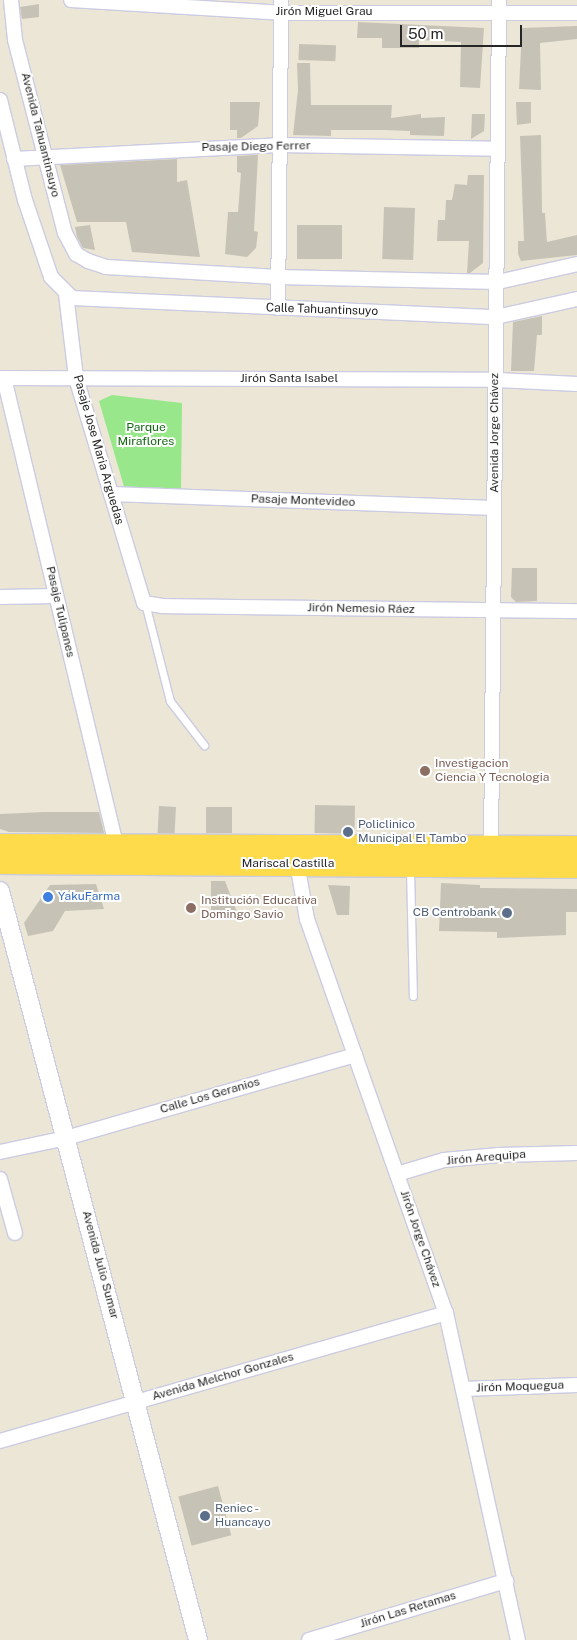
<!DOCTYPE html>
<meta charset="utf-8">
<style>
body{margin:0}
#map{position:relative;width:577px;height:1640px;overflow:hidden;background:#ebe6d6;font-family:"Public Sans",sans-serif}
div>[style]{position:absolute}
.green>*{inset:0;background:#98e88b}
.building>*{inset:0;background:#c6c3b6;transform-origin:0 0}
.roads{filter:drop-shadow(1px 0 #cbcbe2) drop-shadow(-1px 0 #cbcbe2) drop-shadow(0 1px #cbcbe2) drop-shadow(0 -1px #cbcbe2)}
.service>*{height:7px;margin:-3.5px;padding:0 3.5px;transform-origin:3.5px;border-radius:3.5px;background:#fff}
.minor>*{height:14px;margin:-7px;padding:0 7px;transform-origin:7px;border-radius:7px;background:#fff}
.tertiary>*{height:18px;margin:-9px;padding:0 9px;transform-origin:9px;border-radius:9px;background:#fff}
.trunk>*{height:24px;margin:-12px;padding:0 12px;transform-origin:12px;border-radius:12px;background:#fedb4a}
.dots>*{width:14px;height:14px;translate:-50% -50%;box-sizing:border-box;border:2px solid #fff;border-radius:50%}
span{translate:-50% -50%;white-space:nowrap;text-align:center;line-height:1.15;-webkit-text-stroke:4px #fff;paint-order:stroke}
.street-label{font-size:12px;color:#262626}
.park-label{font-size:12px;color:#126812}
.education-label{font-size:12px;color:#785e54}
.left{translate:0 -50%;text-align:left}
.service-label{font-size:12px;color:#4e5e75}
.right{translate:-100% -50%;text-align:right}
.shop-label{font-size:12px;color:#366cbe}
.scale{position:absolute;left:400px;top:25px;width:122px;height:22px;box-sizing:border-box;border:2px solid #262626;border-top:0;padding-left:6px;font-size:15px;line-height:18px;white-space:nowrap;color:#262626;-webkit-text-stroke:4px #fff;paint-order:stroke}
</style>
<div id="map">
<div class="green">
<i style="clip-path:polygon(112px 395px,182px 403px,181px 492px,125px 490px,99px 401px)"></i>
</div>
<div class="building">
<i style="clip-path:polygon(39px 4px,39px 17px,22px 19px,20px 7px)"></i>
<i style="clip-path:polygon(358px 22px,484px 28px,480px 88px,460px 87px,461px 42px,419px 40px,419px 48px,382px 48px,382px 38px,357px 38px)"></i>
<i style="clip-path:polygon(577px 26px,577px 39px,540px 43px,541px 90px,519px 89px,522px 28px)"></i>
<i style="left:299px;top:44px;width:37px;height:16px;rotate:2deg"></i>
<i style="clip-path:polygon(297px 63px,310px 63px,311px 105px,392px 105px,391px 118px,421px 114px,421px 118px,445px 117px,444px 136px,410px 135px,410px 131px,385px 130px,331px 130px,331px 136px,293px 135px,298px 90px)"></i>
<i style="clip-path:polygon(230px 102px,260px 102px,258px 126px,241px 138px,237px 138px,237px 130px,230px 130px)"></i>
<i style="clip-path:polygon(516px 102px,531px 102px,531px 123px,517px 125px)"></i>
<i style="clip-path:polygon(472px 114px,485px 114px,484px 131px,471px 139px)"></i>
<i style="clip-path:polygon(541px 135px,542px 213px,545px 213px,547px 242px,577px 235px,577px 255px,521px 261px,518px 254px,518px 241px,524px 241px,520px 136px)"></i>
<i style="clip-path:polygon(258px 155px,254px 231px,258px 232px,256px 248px,247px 257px,225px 254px,228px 212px,238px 212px,241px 173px,237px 172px,237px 156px)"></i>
<i style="clip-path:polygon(177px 159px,177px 182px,187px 180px,200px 257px,132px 252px,126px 222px,77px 222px,60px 165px)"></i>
<i style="clip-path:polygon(468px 175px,484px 175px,483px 263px,470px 273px,467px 273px,469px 241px,437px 241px,438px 220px,445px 220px,446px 200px,452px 200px,455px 184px,467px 185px)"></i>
<i style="left:384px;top:207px;width:31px;height:52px;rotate:2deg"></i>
<i style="clip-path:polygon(90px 225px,95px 250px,83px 248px,77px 237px,75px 227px)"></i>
<i style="left:297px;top:225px;width:45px;height:34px"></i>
<i style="clip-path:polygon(542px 316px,542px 335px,537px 335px,534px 371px,511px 371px,513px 322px)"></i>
<i style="clip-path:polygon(512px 568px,537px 568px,537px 601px,516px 602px,511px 597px)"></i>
<i style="left:315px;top:805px;width:40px;height:28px;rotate:1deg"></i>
<i style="left:159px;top:806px;width:17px;height:27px;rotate:3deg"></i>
<i style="left:206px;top:807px;width:26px;height:26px"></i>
<i style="clip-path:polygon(44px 812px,99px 812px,104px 833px,9px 832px,0 829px,0 814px)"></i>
<i style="clip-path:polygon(211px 881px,225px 881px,237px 912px,211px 914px)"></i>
<i style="clip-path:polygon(441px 883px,480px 885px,480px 888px,577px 889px,577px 912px,566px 912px,566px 935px,497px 938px,497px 932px,439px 931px)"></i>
<i style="clip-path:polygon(96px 884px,104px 909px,65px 911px,53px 931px,28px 936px,24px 923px,50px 885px)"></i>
<i style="clip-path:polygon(328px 885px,350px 886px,349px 915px,337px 915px)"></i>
<i style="left:218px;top:1486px;width:51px;height:41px;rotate:75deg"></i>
</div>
<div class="roads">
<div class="service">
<i style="left:145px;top:603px;width:101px;rotate:75.7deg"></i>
<i style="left:170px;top:701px;width:56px;rotate:52.3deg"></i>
<i style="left:410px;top:868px;width:128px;rotate:88.7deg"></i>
</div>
<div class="minor">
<i style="left:11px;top:0;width:40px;rotate:84.3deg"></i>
<i style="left:15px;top:40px;width:199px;rotate:75.5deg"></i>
<i style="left:65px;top:233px;width:24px;rotate:62deg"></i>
<i style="left:76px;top:254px;width:14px;rotate:30deg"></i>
<i style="left:88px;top:261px;width:19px;rotate:18deg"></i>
<i style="left:106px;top:267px;width:172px;rotate:3.3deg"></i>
<i style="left:278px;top:277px;width:220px;rotate:1.3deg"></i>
<i style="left:498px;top:282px;width:81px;rotate:-12.8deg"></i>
<i style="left:71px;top:0;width:210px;rotate:3.5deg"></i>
<i style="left:281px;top:13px;width:296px"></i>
<i style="left:0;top:100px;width:103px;rotate:76deg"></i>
<i style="left:25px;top:200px;width:81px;rotate:71.3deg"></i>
<i style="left:51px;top:277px;width:30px;rotate:45deg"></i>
<i style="left:72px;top:298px;width:424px;rotate:2.6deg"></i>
<i style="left:496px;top:317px;width:83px;rotate:-12.5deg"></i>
<i style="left:14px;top:159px;width:265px;rotate:-3deg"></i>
<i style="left:279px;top:145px;width:219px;rotate:1deg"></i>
<i style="left:66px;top:294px;width:85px;rotate:83.2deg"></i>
<i style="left:76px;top:378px;width:235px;rotate:73.2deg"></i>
<i style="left:144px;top:603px;width:19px;rotate:9deg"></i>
<i style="left:163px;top:606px;width:414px;rotate:0.7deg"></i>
<i style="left:278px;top:308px;width:308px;rotate:-89.4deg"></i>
<i style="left:0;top:378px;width:495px;rotate:0.2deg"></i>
<i style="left:495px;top:380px;width:82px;rotate:2.8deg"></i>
<i style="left:4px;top:378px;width:481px;rotate:76.5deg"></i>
<i style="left:111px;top:494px;width:383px;rotate:2.1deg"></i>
<i style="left:0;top:597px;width:56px;rotate:-1deg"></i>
<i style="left:491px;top:854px;width:854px;rotate:-89.46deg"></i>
<i style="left:296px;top:858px;width:62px;rotate:79.8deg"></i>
<i style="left:307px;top:919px;width:418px;rotate:70.6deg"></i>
<i style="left:446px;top:1313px;width:335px;rotate:77.6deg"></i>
<i style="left:0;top:1152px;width:67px;rotate:-12deg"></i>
<i style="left:66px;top:1138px;width:301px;rotate:-16deg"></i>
<i style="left:397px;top:1174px;width:49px;rotate:-16.6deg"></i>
<i style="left:444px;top:1160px;width:55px;rotate:-5.2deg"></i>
<i style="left:499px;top:1155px;width:78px;rotate:-1.5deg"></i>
<i style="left:0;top:1179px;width:56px;rotate:74.5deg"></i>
<i style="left:463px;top:1389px;width:114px;rotate:-2deg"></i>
<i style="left:0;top:1441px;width:464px;rotate:-16deg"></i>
<i style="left:309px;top:1640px;width:206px;rotate:-16.7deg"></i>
</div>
<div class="tertiary">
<i style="left:0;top:891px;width:775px;rotate:75.19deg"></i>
</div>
<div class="trunk">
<i style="left:0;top:846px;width:577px;rotate:0.2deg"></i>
<i style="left:0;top:862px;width:577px;rotate:0.4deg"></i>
</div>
</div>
<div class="dots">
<i style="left:425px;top:771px;background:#8d6e63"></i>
<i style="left:348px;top:832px;background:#5c6f8a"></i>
<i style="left:48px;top:897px;background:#3f7fe0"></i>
<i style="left:191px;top:908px;background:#8d6e63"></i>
<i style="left:507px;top:913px;background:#5c6f8a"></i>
<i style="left:205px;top:1516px;background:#5c6f8a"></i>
</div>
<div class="street-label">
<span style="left:324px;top:12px">Jirón Miguel Grau</span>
<span style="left:40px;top:135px;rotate:76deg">Avenida Tahuantinsuyo</span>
<span style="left:256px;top:147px;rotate:-1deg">Pasaje Diego Ferrer</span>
<span style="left:322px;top:310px;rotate:2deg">Calle Tahuantinsuyo</span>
<span style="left:289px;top:379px">Jirón Santa Isabel</span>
<span style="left:495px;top:433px;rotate:-90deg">Avenida Jorge Chávez</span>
<span style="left:98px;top:450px;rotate:74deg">Pasaje Jose Maria Arguedas</span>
<span style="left:303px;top:501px;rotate:2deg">Pasaje Montevideo</span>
<span style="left:361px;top:609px;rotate:1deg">Jirón Nemesio Ráez</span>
<span style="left:60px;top:612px;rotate:77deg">Pasaje Tulipanes</span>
<span style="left:288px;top:864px">Mariscal Castilla</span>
<span style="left:210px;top:1096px;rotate:-16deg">Calle Los Geranios</span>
<span style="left:486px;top:1158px;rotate:-5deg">Jirón Arequipa</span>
<span style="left:420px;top:1239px;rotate:71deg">Jirón Jorge Chávez</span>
<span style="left:100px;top:1265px;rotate:75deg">Avenida Julio Sumar</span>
<span style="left:223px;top:1377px;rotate:-16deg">Avenida Melchor Gonzales</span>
<span style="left:520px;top:1387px;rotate:-2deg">Jirón Moquegua</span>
<span style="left:408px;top:1610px;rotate:-17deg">Jirón Las Retamas</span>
</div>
<div class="park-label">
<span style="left:146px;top:435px">Parque<br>Miraflores</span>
</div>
<div class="education-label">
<span class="left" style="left:435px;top:771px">Investigacion<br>Ciencia Y Tecnologia</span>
<span class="left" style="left:201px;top:908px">Institución Educativa<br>Domingo Savio</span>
</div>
<div class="service-label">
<span class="left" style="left:358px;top:832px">Policlinico<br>Municipal El Tambo</span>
<span class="right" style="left:497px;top:913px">CB Centrobank</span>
<span class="left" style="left:215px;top:1516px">Reniec -<br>Huancayo</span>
</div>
<div class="shop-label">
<span class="left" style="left:58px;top:897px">YakuFarma</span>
</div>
<div class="scale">50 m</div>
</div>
